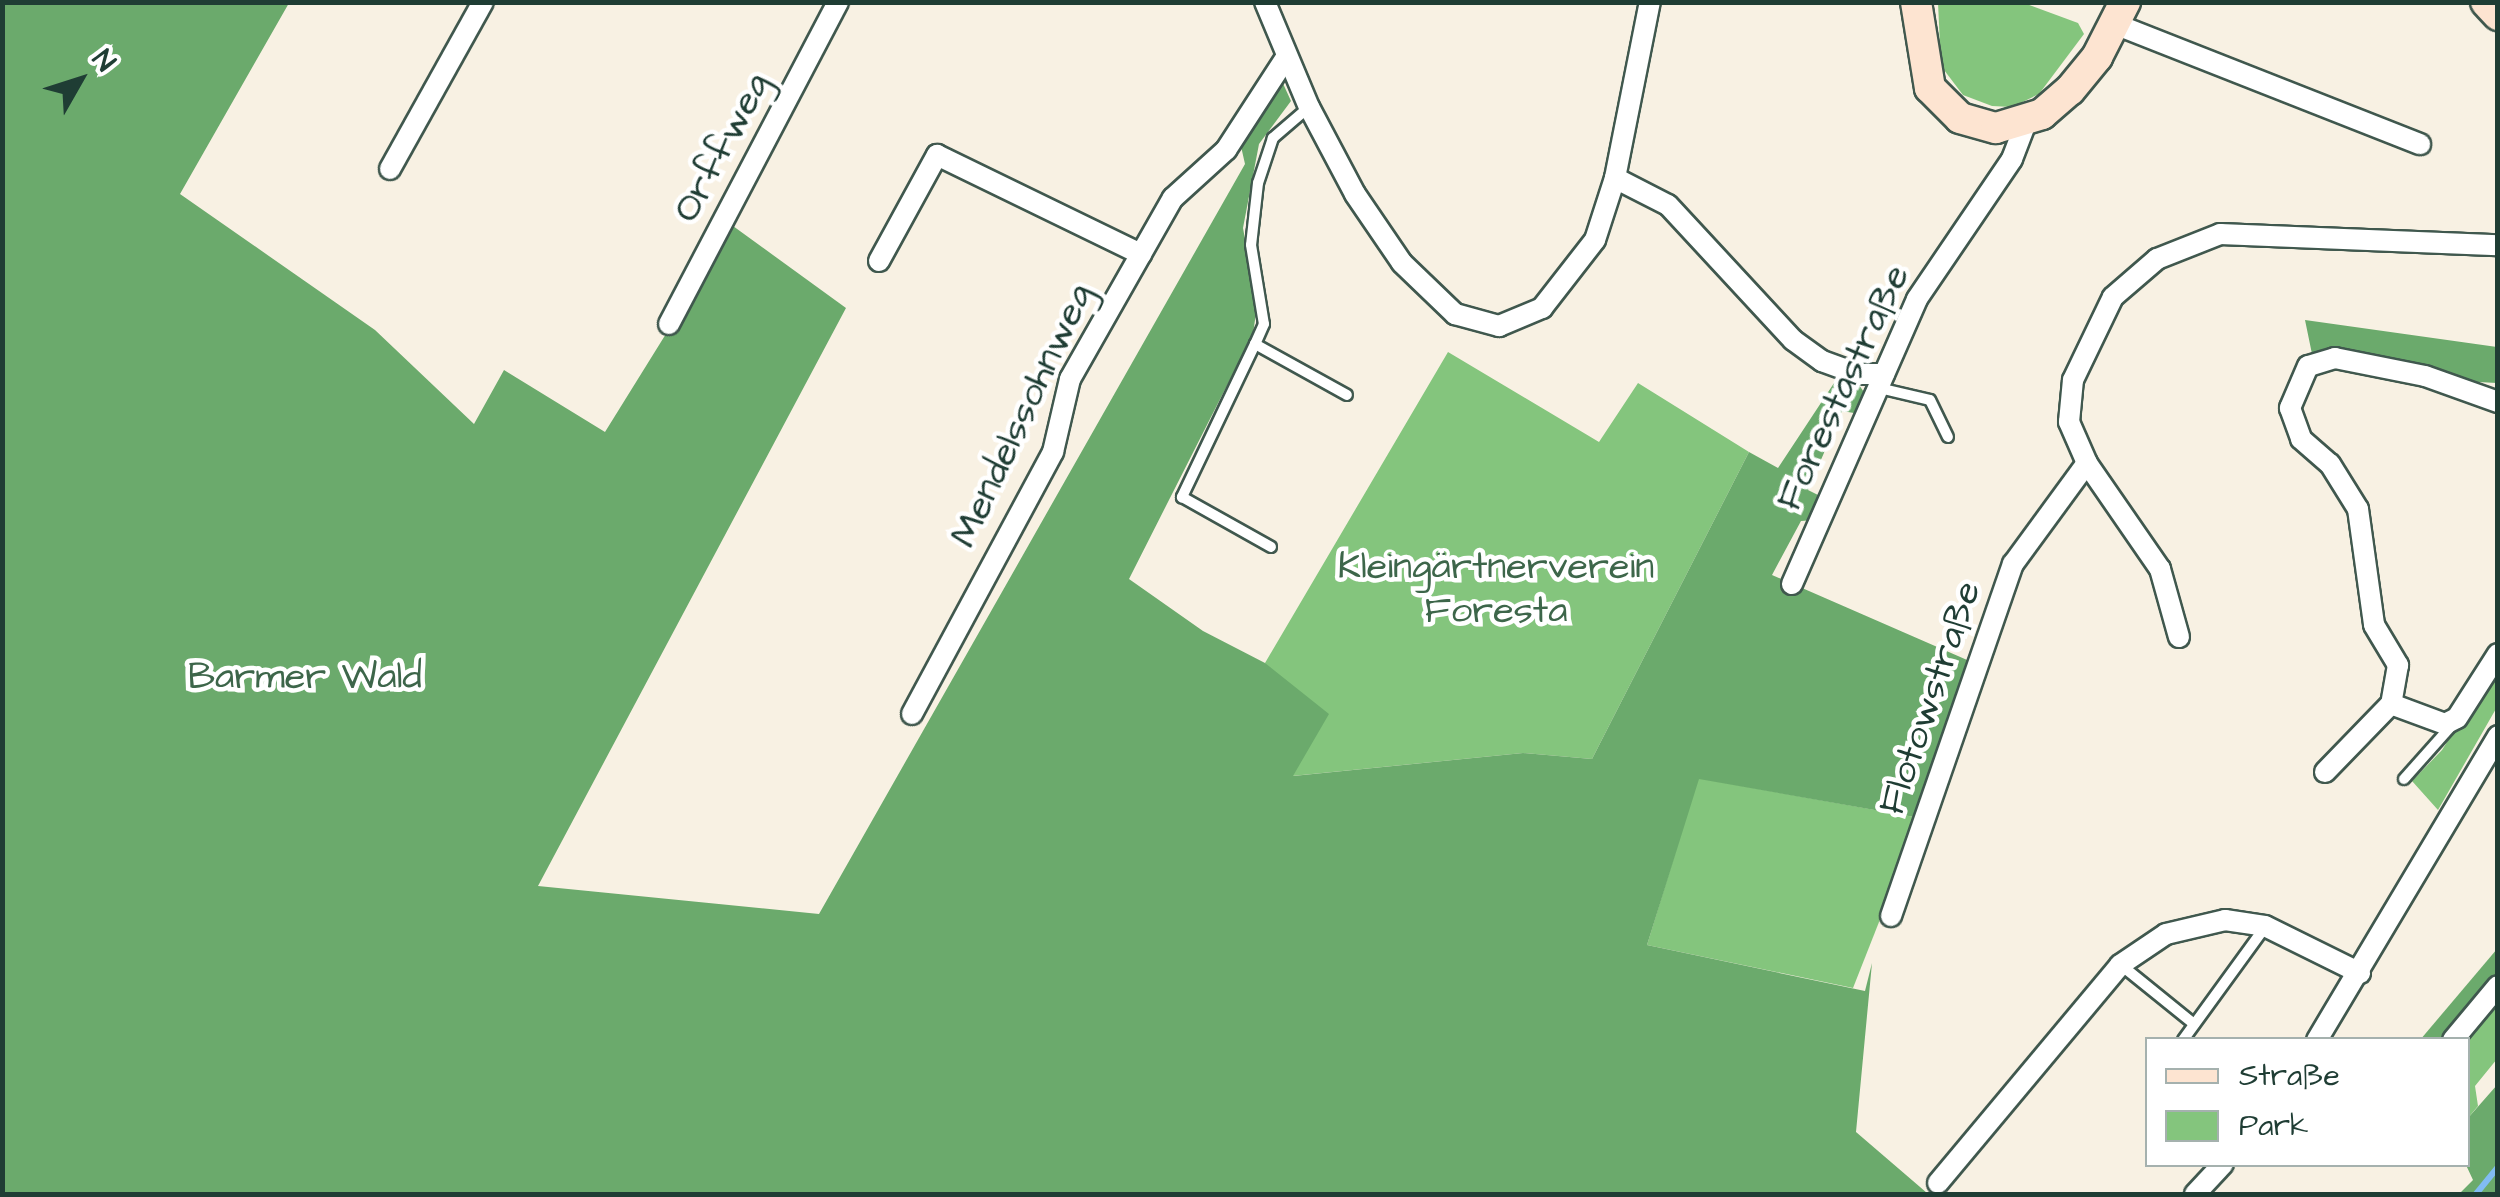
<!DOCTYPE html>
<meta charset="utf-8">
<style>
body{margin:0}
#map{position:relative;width:2500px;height:1197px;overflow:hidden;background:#f8f1e3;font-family:"Architects Daughter",sans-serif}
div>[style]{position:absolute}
.green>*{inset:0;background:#84c57d}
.forest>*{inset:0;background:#6baa6c}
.stream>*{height:6px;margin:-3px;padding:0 3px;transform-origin:3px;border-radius:3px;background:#81bcf3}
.roads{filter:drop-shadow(2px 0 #40584e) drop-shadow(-2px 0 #40584e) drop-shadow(0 2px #40584e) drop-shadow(0 -2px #40584e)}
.lane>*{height:10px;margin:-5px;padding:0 5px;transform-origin:5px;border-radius:5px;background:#fff}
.street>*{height:20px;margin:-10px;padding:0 10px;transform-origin:10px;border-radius:10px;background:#fff}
.secondary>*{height:30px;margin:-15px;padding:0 15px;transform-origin:15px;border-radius:15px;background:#fde4d1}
span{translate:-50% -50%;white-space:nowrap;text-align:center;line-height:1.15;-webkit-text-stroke:9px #fff;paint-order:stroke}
.street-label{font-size:38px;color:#1f3d34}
.park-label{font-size:38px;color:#3d664a}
.frame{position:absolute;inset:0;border:5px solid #1f3d34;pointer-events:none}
.legend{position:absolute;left:2145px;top:1037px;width:325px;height:130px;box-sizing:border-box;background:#fff;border:2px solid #a5b1ae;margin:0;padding:12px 18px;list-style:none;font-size:30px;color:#1f3d34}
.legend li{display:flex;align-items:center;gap:20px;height:50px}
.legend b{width:50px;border:2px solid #a5b1ae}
.north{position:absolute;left:30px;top:30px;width:100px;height:100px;-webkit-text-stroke:8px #fff;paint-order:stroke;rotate:51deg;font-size:28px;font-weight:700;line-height:40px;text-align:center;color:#1f3d34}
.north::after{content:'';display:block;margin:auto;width:35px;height:45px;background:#1f3d34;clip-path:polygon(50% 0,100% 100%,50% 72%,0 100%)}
</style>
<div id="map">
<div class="green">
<i style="clip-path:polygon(1938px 3px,2024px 3px,2078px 23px,2084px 34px,2039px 94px,2012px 107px,1992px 106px,1963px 95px,1941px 66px)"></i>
<i style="clip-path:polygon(1448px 352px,1599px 442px,1638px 383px,1749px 452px,1592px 759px,1523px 753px,1292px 776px,1265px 663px)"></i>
<i style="clip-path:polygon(2497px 663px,2497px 707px,2438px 810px,2412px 781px,2442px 750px)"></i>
<i style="clip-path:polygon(1698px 778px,1920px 818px,1853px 988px,1647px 945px)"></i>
<i style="clip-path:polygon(2497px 1002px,2497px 1059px,2475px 1086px,2478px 1106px,2468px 1118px,2465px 1040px)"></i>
</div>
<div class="forest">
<i style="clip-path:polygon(2px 3px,289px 3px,180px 194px,375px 330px,474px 424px,504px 370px,605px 432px,733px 226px,846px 308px,538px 886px,819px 914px,1245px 164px,1240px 142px,1280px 77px,1291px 101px,1259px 144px,1243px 228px,1257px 306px,1253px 334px,1129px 579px,1203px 631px,1265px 663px,1329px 714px,1293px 776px,1523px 753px,1592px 759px,1749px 452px,1778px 468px,1840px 374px,1854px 378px,1866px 395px,1860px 414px,1842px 411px,1808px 490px,1824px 498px,1815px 520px,1801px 521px,1772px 575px,1974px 663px,1920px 818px,1699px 779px,1647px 945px,1865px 991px,1872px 963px,1856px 1132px,1927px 1193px,3px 1194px)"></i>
<i style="clip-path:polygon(2305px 320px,2497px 347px,2497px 383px,2459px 381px,2326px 348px,2312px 354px)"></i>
<i style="clip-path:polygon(2497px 949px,2497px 978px,2446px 1039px,2420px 1040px)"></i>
<i style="clip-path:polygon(2497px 1085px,2497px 1194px,2459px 1194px,2473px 1180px,2466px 1165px,2468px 1118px)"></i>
</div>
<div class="stream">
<i style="left:2476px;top:1194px;width:35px;rotate:-51deg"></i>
</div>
<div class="roads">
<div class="lane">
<i style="left:1309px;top:107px;width:48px;rotate:139.3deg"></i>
<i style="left:1273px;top:138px;width:47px;rotate:108.4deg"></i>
<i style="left:1258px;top:183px;width:62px;rotate:96.4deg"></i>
<i style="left:1251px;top:245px;width:80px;rotate:80.7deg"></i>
<i style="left:1264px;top:324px;width:22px;rotate:114deg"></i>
<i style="left:1255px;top:344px;width:105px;rotate:29deg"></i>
<i style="left:1255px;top:344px;width:170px;rotate:115.5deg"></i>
<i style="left:1182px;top:497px;width:102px;rotate:29.3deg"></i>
<i style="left:1879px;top:388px;width:52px;rotate:13.2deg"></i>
<i style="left:1930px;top:400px;width:41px;rotate:64.1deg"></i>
<i style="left:2404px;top:779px;width:74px;rotate:-48.3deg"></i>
<i style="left:2121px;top:965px;width:94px;rotate:38.9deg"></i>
<i style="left:2183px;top:1040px;width:140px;rotate:-54deg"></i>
</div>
<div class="street">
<i style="left:1265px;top:2px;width:114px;rotate:67.3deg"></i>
<i style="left:1309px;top:107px;width:98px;rotate:62.1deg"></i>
<i style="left:1355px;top:194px;width:83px;rotate:55.7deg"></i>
<i style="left:1402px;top:263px;width:74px;rotate:43.9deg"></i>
<i style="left:1455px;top:314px;width:46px;rotate:15.3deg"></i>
<i style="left:1499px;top:326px;width:47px;rotate:-22.7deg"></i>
<i style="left:1542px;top:308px;width:86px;rotate:-52.1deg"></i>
<i style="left:1595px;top:240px;width:65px;rotate:-72.1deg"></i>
<i style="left:1615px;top:178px;width:59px;rotate:27deg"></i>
<i style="left:1668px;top:205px;width:184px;rotate:47.2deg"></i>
<i style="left:1793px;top:340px;width:36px;rotate:36deg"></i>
<i style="left:1822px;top:361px;width:38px;rotate:20deg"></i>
<i style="left:1858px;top:374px;width:26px"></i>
<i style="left:2115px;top:24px;width:328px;rotate:21.5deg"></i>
<i style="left:390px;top:169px;width:191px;rotate:-60.9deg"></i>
<i style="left:1615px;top:178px;width:179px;rotate:-78.8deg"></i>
<i style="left:879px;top:261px;width:121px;rotate:-61.3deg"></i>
<i style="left:937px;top:155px;width:227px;rotate:25.9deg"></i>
<i style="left:669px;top:324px;width:364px;rotate:-62.3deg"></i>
<i style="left:2498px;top:402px;width:77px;rotate:-160.4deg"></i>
<i style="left:2425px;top:376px;width:92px;rotate:-168.7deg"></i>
<i style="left:2335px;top:358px;width:28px;rotate:163deg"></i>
<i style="left:2308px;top:366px;width:46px;rotate:113.2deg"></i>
<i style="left:2290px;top:408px;width:33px;rotate:70deg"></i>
<i style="left:2301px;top:439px;width:38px;rotate:41deg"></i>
<i style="left:2330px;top:464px;width:53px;rotate:58.1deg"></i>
<i style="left:2358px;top:509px;width:117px;rotate:82.1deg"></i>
<i style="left:2374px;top:625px;width:47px;rotate:59deg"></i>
<i style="left:2398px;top:665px;width:40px;rotate:100deg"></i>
<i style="left:2391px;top:704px;width:58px;rotate:20.3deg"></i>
<i style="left:2445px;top:724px;width:13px;rotate:-27deg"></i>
<i style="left:2457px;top:718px;width:76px;rotate:-57.4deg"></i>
<i style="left:1792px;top:584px;width:311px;rotate:-66.3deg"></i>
<i style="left:1917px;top:299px;width:169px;rotate:-55.8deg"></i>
<i style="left:2012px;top:159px;width:40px;rotate:-69deg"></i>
<i style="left:2179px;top:637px;width:71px;rotate:-105.6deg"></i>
<i style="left:2160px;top:569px;width:129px;rotate:-124.6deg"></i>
<i style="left:2087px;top:463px;width:45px;rotate:-113.7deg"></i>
<i style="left:2069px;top:422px;width:42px;rotate:-84.6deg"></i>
<i style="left:2073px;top:380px;width:92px;rotate:-64.3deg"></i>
<i style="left:2113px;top:297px;width:58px;rotate:-40.8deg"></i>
<i style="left:2157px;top:259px;width:68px;rotate:-21.6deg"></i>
<i style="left:2220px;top:234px;width:278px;rotate:2.3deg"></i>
<i style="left:912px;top:714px;width:298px;rotate:-61.7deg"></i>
<i style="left:1053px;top:452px;width:75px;rotate:-76.9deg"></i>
<i style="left:1070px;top:379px;width:208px;rotate:-60.4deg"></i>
<i style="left:1173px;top:198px;width:72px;rotate:-42.2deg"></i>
<i style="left:1226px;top:150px;width:112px;rotate:-57deg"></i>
<i style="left:2325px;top:772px;width:95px;rotate:-45.9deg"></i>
<i style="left:1891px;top:916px;width:373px;rotate:-70.9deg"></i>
<i style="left:2013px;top:564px;width:125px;rotate:-53.8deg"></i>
<i style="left:2317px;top:1040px;width:354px;rotate:-59.2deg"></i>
<i style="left:2453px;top:1040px;width:70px;rotate:-50.2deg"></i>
<i style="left:1938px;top:1183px;width:284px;rotate:-50.1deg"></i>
<i style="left:2120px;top:965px;width:55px;rotate:-34deg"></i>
<i style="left:2166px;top:934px;width:61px;rotate:-13.3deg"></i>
<i style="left:2225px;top:920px;width:40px;rotate:8.5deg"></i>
<i style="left:2265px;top:926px;width:106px;rotate:26.3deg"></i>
<i style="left:2195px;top:1194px;width:41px;rotate:-47deg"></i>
</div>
<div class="secondary">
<i style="left:1916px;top:2px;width:87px;rotate:80.8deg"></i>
<i style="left:1930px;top:88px;width:42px;rotate:45deg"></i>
<i style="left:1960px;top:118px;width:37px;rotate:16deg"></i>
<i style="left:1996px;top:128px;width:48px;rotate:-16.9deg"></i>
<i style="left:2042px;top:114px;width:37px;rotate:-41deg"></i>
<i style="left:2070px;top:90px;width:43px;rotate:-50.7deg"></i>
<i style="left:2097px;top:57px;width:62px;rotate:-63deg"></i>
<i style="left:2486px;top:2px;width:18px;rotate:47deg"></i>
</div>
</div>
<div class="street-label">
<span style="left:723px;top:148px;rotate:-62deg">Orffweg</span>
<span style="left:1844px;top:388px;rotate:-65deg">Forestastraße</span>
<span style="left:1023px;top:416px;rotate:-65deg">Mendelssohnweg</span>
<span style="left:1931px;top:698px;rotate:-71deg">Flotowstraße</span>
</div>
<div class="park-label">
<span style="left:1496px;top:590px">Kleingärtnerverein<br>Foresta</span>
<span style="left:305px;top:678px">Barmer Wald</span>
</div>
<div class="frame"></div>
<ul class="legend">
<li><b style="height:12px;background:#fde4d1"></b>Straße</li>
<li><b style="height:28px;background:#84c57d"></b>Park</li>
</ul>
<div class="north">N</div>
</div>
